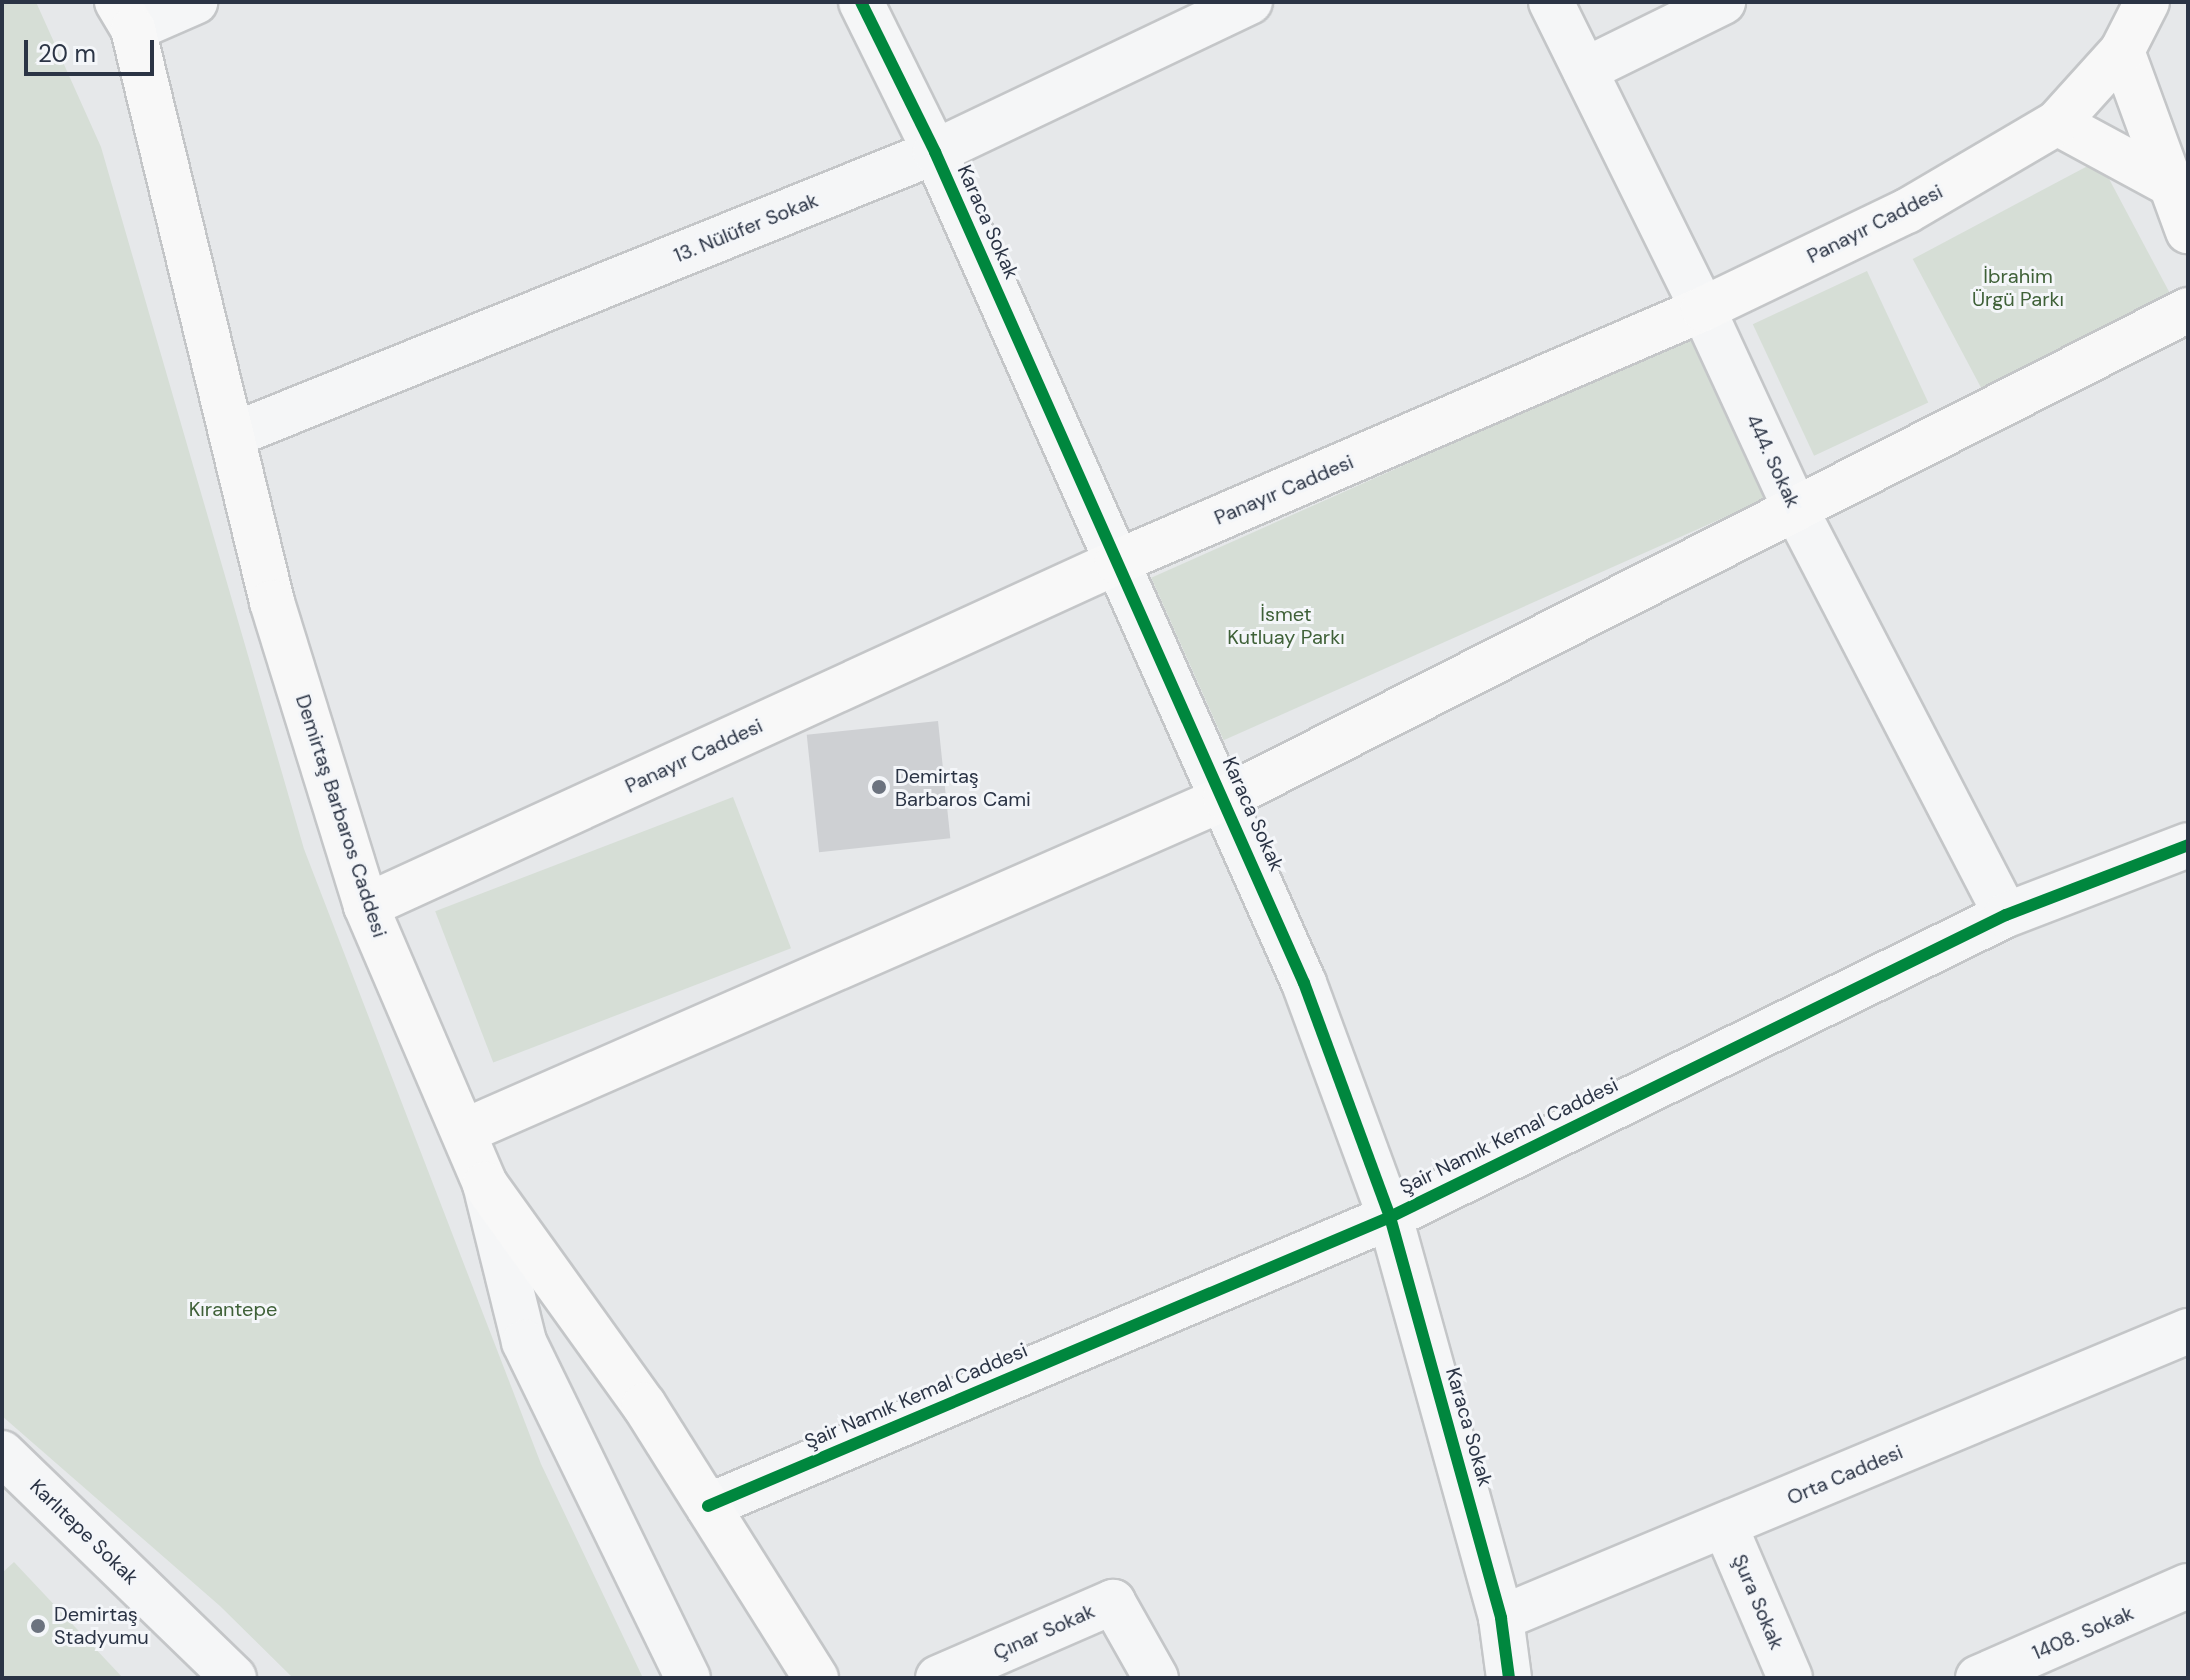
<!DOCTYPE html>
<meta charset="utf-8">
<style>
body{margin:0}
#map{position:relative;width:2190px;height:1680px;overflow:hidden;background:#e6e8ea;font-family:"DM Sans",sans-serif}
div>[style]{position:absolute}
.green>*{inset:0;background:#d6ded6;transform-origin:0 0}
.building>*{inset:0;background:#ced0d3;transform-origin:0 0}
.roads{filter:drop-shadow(2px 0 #c4c6c8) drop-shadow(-2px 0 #c4c6c8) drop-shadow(0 2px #c4c6c8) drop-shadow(0 -2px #c4c6c8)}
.minor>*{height:44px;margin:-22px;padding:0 22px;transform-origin:22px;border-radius:22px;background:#f5f6f7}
.major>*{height:44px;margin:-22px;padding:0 22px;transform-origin:22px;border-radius:22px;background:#f8f8f8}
.cycleway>*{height:12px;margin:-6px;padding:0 6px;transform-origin:6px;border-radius:6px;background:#00873e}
.dots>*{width:22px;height:22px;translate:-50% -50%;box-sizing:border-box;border:4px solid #f4f6f9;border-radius:50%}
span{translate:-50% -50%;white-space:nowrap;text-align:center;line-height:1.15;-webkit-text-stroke:6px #f4f6f9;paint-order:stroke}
.street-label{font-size:20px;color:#2b3445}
.park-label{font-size:20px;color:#3f6138}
.poi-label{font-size:20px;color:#2b3445}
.left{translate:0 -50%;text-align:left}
.frame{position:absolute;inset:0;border:4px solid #2b3445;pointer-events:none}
.scale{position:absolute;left:24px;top:40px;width:130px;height:36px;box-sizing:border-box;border:4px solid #2b3445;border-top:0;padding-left:10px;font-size:24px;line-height:28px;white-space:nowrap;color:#2b3445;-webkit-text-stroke:6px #f4f6f9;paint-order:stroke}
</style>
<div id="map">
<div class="green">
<i style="clip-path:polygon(2px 2px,36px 2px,101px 147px,304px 849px,541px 1464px,643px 1678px,293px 1678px,220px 1606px,2px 1416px)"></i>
<i style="left:2099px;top:160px;width:157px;height:211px;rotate:62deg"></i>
<i style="left:1867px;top:271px;width:145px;height:126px;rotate:65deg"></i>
<i style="left:1703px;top:332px;width:178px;height:604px;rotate:66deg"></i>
<i style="left:733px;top:797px;width:162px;height:319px;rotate:69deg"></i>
<i style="clip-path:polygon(14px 1562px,123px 1678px,2px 1678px,2px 1573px)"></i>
</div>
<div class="building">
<i style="left:938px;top:721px;width:118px;height:132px;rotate:84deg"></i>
</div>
<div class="roads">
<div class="minor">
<i style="left:861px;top:2px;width:167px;rotate:63.7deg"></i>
<i style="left:935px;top:152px;width:909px;rotate:66.06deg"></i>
<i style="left:1304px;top:983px;width:249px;rotate:69.8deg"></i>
<i style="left:1390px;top:1217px;width:416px;rotate:74.5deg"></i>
<i style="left:1501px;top:1618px;width:61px;rotate:82.4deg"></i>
<i style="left:1551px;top:2px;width:343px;rotate:63.7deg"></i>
<i style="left:1703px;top:309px;width:219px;rotate:65.2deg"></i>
<i style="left:1795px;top:508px;width:458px;rotate:62.6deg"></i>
<i style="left:133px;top:29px;width:68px;rotate:-23.5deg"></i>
<i style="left:1585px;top:70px;width:154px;rotate:-26.2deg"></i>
<i style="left:233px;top:435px;width:757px;rotate:-21.96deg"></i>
<i style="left:935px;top:152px;width:349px;rotate:-25.5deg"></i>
<i style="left:485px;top:1184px;width:163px;rotate:76.1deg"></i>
<i style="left:524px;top:1342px;width:374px;rotate:64deg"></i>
<i style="left:2px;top:1453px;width:323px;rotate:44.1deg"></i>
<i style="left:708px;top:1506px;width:741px;rotate:-22.96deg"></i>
<i style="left:1390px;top:1217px;width:686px;rotate:-26.12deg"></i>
<i style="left:2006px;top:915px;width:195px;rotate:-21deg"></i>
<i style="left:1725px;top:1526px;width:165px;rotate:66.8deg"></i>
<i style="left:1501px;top:1618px;width:745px;rotate:-22.67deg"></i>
<i style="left:938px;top:1678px;width:191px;rotate:-23.5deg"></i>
<i style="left:1113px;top:1602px;width:87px;rotate:60.5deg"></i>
<i style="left:1978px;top:1678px;width:229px;rotate:-23.7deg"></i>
</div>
<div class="major">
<i style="left:117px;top:2px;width:31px;rotate:59deg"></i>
<i style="left:133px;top:29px;width:590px;rotate:76.36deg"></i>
<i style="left:272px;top:602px;width:318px;rotate:72.8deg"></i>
<i style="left:366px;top:906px;width:302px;rotate:66.8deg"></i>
<i style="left:485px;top:1184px;width:272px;rotate:54.3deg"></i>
<i style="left:644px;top:1405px;width:323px;rotate:57.8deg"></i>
<i style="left:2122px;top:51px;width:192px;rotate:69.9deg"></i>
<i style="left:2057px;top:123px;width:128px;rotate:28.4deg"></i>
<i style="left:366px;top:906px;width:826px;rotate:-24.61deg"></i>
<i style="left:1117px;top:562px;width:638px;rotate:-23.35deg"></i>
<i style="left:1703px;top:309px;width:226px;rotate:-25.7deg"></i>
<i style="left:1907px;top:211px;width:174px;rotate:-30.4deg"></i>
<i style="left:2057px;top:123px;width:97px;rotate:-47.9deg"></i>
<i style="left:2122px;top:51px;width:55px;rotate:-63deg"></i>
<i style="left:465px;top:1131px;width:830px;rotate:-23.66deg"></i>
<i style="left:1225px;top:798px;width:1080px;rotate:-26.87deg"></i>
</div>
</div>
<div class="cycleway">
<i style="left:861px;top:2px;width:167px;rotate:63.7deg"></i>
<i style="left:935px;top:152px;width:909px;rotate:66.06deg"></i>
<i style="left:1304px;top:983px;width:249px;rotate:69.8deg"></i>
<i style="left:1390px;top:1217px;width:416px;rotate:74.5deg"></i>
<i style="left:1501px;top:1618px;width:61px;rotate:82.4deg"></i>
<i style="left:708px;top:1506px;width:741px;rotate:-22.96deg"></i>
<i style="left:1390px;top:1217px;width:686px;rotate:-26.12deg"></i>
<i style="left:2006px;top:915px;width:195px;rotate:-21deg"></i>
</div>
<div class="dots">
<i style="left:879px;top:787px;background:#6c737f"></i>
<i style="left:38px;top:1626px;background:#6c737f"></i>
</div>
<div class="street-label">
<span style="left:988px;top:222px;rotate:66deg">Karaca Sokak</span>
<span style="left:1875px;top:224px;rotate:-27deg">Panayır Caddesi</span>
<span style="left:746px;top:228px;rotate:-22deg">13. Nülüfer Sokak</span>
<span style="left:1773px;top:461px;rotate:65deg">444. Sokak</span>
<span style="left:1284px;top:490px;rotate:-23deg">Panayır Caddesi</span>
<span style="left:694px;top:756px;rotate:-25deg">Panayır Caddesi</span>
<span style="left:1253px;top:814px;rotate:66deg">Karaca Sokak</span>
<span style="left:341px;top:816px;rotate:72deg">Demirtaş Barbaros Caddesi</span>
<span style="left:1509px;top:1136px;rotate:-26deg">Şair Namık Kemal Caddesi</span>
<span style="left:916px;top:1396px;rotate:-23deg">Şair Namık Kemal Caddesi</span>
<span style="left:1469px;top:1427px;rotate:74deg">Karaca Sokak</span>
<span style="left:1845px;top:1475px;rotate:-23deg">Orta Caddesi</span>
<span style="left:84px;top:1532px;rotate:44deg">Karlıtepe Sokak</span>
<span style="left:1758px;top:1602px;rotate:67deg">Şura Sokak</span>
<span style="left:1044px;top:1632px;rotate:-24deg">Çınar Sokak</span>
<span style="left:2083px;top:1633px;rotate:-23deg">1408. Sokak</span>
</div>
<div class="park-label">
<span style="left:2018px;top:288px">İbrahim<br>Ürgü Parkı</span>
<span style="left:1286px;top:626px">İsmet<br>Kutluay Parkı</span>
<span style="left:233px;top:1309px">Kırantepe</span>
</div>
<div class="poi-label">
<span class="left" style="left:895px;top:788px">Demirtaş<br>Barbaros Cami</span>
<span class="left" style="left:54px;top:1626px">Demirtaş<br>Stadyumu</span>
</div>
<div class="frame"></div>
<div class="scale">20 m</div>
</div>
